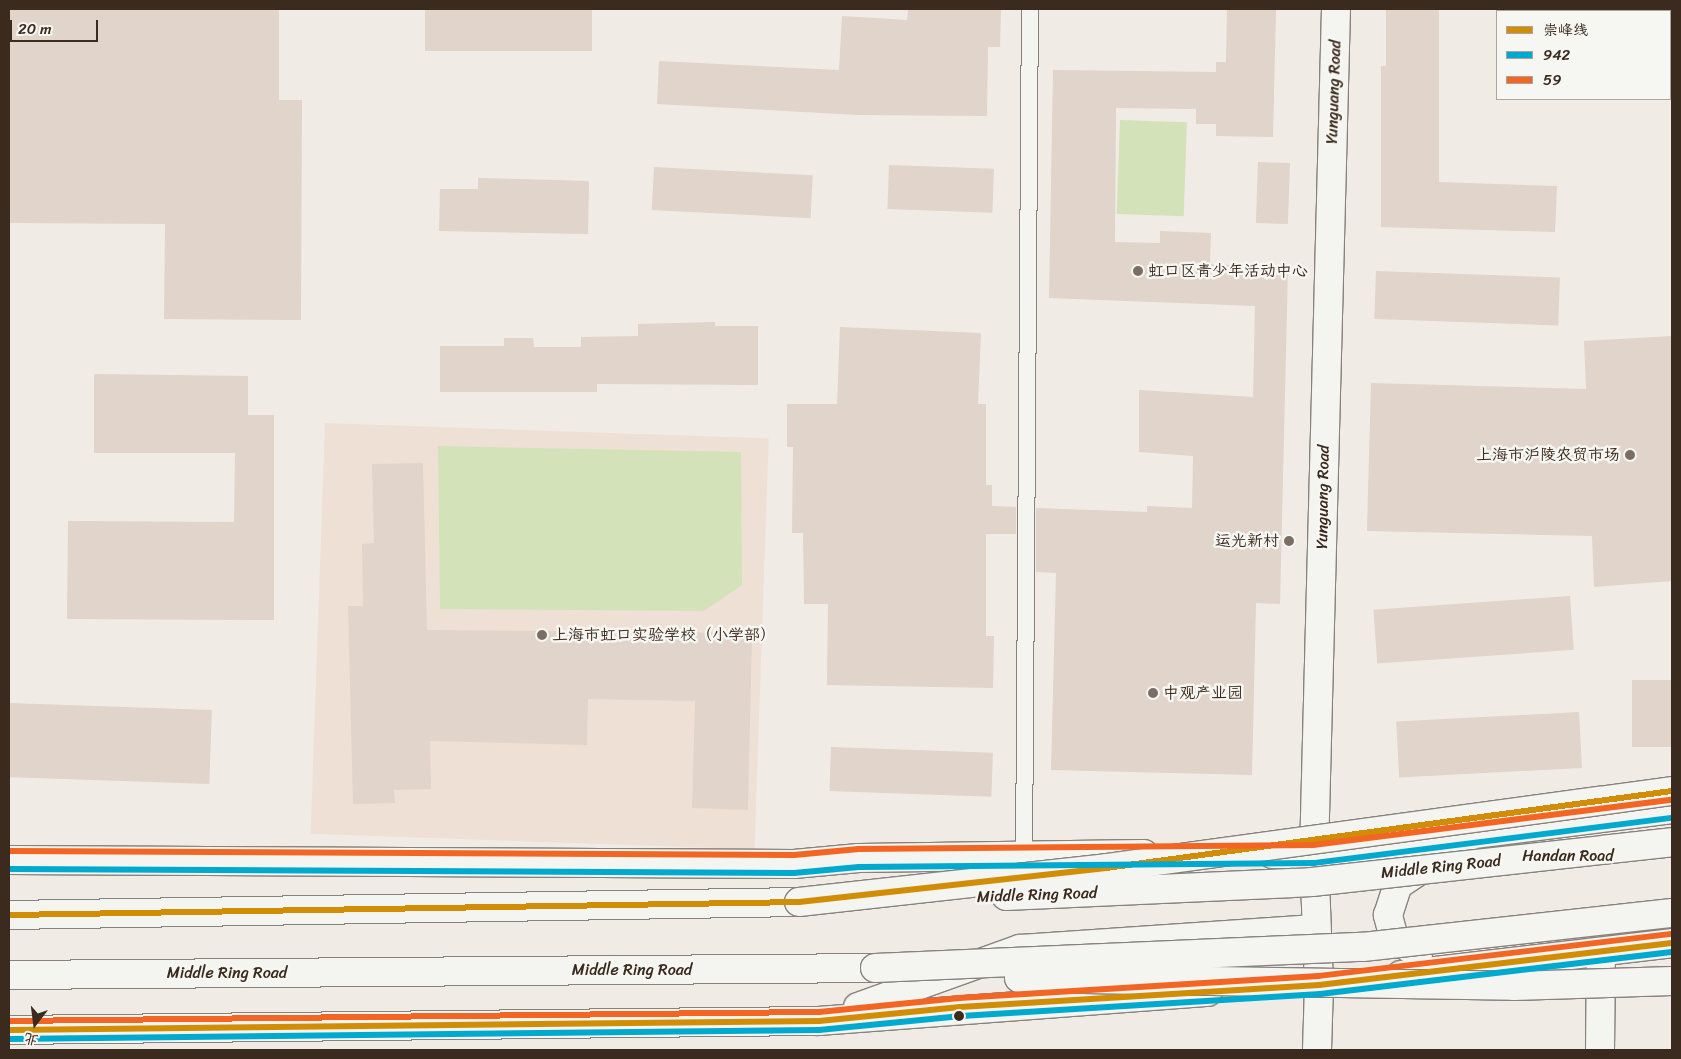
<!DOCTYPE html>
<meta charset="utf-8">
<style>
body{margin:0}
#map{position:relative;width:1681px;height:1059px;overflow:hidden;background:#f1ebe6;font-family:Sriracha,"LXGW WenKai TC",sans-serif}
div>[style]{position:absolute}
.built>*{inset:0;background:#efe0d5;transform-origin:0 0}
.green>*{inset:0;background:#d3e2b9;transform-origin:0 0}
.building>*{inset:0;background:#e0d4cb;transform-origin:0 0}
.roads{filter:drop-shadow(1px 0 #88827d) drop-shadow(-1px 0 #88827d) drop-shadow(0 1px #88827d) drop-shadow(0 -1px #88827d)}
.lane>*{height:16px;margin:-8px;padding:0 8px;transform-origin:8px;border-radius:8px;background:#f4f4f1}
.street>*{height:28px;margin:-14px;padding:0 14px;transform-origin:14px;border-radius:14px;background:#f4f4f1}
.secondary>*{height:28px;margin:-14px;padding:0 14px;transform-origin:14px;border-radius:14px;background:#f4f4f1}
.primary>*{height:28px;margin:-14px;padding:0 14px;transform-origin:14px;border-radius:14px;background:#f4f4f1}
.highway>*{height:28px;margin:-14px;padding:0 14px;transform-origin:14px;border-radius:14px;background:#f4f4f1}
.bridges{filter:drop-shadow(1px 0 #88827d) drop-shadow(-1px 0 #88827d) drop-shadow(0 1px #88827d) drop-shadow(0 -1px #88827d)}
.highway-bridge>*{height:28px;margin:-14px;padding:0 14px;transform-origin:14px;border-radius:14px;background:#f4f4f1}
.bus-1>*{height:6px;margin:-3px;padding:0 3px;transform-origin:3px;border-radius:3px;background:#d18d06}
.bus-2>*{height:6px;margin:-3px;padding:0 3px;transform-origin:3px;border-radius:3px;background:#00a9ce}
.bus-3>*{height:6px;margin:-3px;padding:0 3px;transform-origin:3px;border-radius:3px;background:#f26522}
.dots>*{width:14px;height:14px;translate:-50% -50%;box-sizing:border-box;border:2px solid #f6f6f2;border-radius:50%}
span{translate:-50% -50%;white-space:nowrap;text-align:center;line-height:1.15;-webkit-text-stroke:5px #f6f6f2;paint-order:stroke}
.street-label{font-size:16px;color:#3b2a1e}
.poi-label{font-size:16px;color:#3b2a1e}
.left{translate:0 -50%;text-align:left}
.right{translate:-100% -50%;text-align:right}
.frame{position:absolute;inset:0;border:10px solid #3b2a1e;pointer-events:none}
.legend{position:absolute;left:1496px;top:10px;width:175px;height:90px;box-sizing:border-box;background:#f6f6f2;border:1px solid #aba49d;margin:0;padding:6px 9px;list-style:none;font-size:15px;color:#3b2a1e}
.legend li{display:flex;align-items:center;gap:10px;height:25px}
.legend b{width:25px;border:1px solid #aba49d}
.north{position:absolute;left:10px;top:999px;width:50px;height:50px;-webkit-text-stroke:4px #f6f6f2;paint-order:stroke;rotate:195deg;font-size:14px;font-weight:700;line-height:20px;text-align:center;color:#3b2a1e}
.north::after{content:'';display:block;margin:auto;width:18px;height:22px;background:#3b2a1e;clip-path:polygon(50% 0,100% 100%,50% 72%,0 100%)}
.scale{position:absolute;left:10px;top:20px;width:88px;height:22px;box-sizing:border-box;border:2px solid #3b2a1e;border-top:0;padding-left:6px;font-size:15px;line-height:18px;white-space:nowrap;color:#3b2a1e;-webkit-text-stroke:4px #f6f6f2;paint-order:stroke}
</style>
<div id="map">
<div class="built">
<i style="left:325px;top:423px;width:444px;height:411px;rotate:2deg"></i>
</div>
<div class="green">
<i style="left:1120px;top:120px;width:67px;height:94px;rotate:2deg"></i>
<i style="clip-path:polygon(438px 446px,741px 452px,742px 585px,704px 611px,440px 609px)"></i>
</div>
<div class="building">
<i style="clip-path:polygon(9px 9px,279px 9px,279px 100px,302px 100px,301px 320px,164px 319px,165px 224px,9px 223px)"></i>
<i style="left:425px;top:9px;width:167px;height:42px"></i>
<i style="clip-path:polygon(908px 9px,1001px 9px,1000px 47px,988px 47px,987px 116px,858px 115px,657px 104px,659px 61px,839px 70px,842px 16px,907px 20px)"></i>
<i style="clip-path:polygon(1227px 9px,1276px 9px,1273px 137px,1216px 136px,1216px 124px,1196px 124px,1196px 109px,1116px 108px,1115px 242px,1160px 243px,1160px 231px,1211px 233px,1210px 264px,1288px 267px,1280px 604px,1256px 603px,1252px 775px,1051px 770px,1056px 573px,1036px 572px,1036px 508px,1147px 512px,1147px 506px,1192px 508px,1193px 456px,1139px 452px,1139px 390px,1253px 397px,1255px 306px,1049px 298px,1053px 70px,1216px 72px,1216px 62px,1226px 62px)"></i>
<i style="clip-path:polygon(1386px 9px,1439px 9px,1439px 182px,1557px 186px,1555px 232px,1381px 227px,1381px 66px,1386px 66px)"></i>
<i style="left:1258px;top:162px;width:32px;height:61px;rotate:2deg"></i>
<i style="left:889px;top:165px;width:105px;height:44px;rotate:2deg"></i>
<i style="left:654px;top:167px;width:159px;height:43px;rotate:3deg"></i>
<i style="clip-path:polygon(478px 178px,589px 181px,588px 234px,439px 231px,440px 189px,478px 189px)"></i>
<i style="left:1376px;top:271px;width:184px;height:48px;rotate:2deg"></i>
<i style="clip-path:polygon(715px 322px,715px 326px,758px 326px,758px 385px,597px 384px,597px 392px,440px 392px,440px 346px,504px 346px,504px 338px,533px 338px,534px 347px,581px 347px,581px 337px,638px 336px,638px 324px)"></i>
<i style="clip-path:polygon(840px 327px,981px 333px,978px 404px,986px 404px,986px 485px,992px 485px,992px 506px,1016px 507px,1016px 534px,986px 534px,986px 636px,994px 636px,993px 688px,827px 685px,828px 604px,804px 604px,803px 533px,792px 533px,793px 447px,787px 447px,787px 404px,837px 404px)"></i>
<i style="clip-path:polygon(1672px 336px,1672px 581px,1594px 587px,1592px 536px,1367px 531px,1371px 383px,1586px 389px,1584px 341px)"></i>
<i style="clip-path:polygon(94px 374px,248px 376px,248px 415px,274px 415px,274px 620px,67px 619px,68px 521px,234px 522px,235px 453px,94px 453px)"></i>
<i style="clip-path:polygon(423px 463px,427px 630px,752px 633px,748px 810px,692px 808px,695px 701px,588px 699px,587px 745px,430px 741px,431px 789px,394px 790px,395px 803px,353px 804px,348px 606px,363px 606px,362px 544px,374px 543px,372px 464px)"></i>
<i style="left:1570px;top:596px;width:54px;height:197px;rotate:86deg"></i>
<i style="left:1672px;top:680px;width:67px;height:40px;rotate:90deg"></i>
<i style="left:9px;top:703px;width:203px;height:74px;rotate:2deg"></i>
<i style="left:1579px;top:712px;width:56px;height:183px;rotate:87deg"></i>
<i style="left:831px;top:747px;width:162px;height:44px;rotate:2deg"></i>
</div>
<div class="roads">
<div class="lane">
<i style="left:1024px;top:858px;width:849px;rotate:-89.6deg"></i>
</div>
<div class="street">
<i style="left:1317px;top:1050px;width:65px;rotate:-88.2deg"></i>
<i style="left:1600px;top:1050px;width:98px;rotate:-89.4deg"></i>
</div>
<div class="secondary">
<i style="left:1319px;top:985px;width:131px;rotate:-92.2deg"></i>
<i style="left:1314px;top:854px;width:845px;rotate:-88.51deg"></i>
</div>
<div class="primary">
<i style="left:1419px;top:841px;width:255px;rotate:-7.2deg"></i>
<i style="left:1272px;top:854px;width:194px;rotate:0.6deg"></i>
<i style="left:9px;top:860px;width:785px;rotate:0.29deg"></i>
<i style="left:794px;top:864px;width:65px;rotate:-5.3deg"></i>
<i style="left:859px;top:858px;width:285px;rotate:-0.8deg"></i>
<i style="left:1418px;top:954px;width:29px;rotate:-146deg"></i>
<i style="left:1394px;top:938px;width:24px;rotate:-105deg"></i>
<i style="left:1388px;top:915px;width:32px;rotate:-72deg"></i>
<i style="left:1398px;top:885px;width:36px;rotate:-34deg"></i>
<i style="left:1401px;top:975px;width:273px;rotate:-6.7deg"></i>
<i style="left:858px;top:1007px;width:172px;rotate:-19.7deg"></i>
<i style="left:1020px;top:949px;width:296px;rotate:-3.9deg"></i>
<i style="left:9px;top:1030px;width:810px;rotate:-0.64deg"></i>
<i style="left:819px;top:1021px;width:390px;rotate:-4.3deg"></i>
</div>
<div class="highway">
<i style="left:9px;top:915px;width:790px;rotate:-0.94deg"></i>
<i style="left:9px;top:975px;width:866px;rotate:-0.46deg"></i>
</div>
</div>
<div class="bridges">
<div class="highway-bridge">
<i style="left:1006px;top:896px;width:306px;rotate:-2.6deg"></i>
<i style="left:1312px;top:882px;width:362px;rotate:-6.3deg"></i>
<i style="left:799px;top:902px;width:309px;rotate:-6.3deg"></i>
<i style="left:1106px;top:868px;width:571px;rotate:-7.75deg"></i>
<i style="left:875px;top:968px;width:488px;rotate:-2.5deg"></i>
<i style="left:1363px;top:947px;width:311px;rotate:-6.3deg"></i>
<i style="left:1019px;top:978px;width:495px;rotate:0.9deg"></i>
<i style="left:1514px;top:986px;width:158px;rotate:-1.8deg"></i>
</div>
</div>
<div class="bus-1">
<i style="left:9px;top:915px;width:790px;rotate:-0.94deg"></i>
<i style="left:799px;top:902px;width:309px;rotate:-6.3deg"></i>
<i style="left:1106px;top:868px;width:571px;rotate:-7.75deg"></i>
<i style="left:9px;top:1030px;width:810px;rotate:-0.64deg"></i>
<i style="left:819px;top:1021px;width:142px;rotate:-5.7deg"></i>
<i style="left:960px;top:1007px;width:360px;rotate:-3.5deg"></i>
<i style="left:1319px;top:985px;width:355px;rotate:-6.8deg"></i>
</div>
<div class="bus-2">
<i style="left:9px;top:869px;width:785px;rotate:0.29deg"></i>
<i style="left:794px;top:873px;width:65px;rotate:-5.3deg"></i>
<i style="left:859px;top:867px;width:455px;rotate:-0.5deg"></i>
<i style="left:1314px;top:863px;width:361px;rotate:-7.2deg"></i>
<i style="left:9px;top:1039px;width:810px;rotate:-0.64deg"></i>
<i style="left:819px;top:1030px;width:143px;rotate:-5.6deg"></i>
<i style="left:961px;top:1016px;width:360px;rotate:-3.5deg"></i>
<i style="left:1320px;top:994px;width:354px;rotate:-6.8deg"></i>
</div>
<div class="bus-3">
<i style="left:9px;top:851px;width:785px;rotate:0.29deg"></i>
<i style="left:794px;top:855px;width:65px;rotate:-5.3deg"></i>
<i style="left:859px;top:849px;width:454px;rotate:-0.5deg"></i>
<i style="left:1313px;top:845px;width:361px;rotate:-7.2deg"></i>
<i style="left:9px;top:1021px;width:810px;rotate:-0.64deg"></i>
<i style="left:819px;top:1012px;width:141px;rotate:-5.7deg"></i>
<i style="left:959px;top:998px;width:360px;rotate:-3.5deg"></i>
<i style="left:1318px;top:976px;width:355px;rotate:-6.8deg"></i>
</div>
<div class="dots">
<i style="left:1138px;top:271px;background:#7b6e64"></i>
<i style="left:1630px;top:455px;background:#7b6e64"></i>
<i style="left:1289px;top:541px;background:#7b6e64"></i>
<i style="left:542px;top:635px;background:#7b6e64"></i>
<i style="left:1153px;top:693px;background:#7b6e64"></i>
<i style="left:959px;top:1016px;background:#3b2a1e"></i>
</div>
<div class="street-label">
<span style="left:1334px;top:92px;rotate:-88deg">Yunguang Road</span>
<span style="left:1323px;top:497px;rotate:-89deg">Yunguang Road</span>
<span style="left:1568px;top:856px">Handan Road</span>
<span style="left:1441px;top:867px;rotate:-6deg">Middle Ring Road</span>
<span style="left:1037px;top:895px;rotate:-2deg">Middle Ring Road</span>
<span style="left:632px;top:970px">Middle Ring Road</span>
<span style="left:227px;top:973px">Middle Ring Road</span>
</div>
<div class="poi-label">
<span class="left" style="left:1148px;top:271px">虹口区青少年活动中心</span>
<span class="right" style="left:1620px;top:455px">上海市沪陵农贸市场</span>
<span class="right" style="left:1279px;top:541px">运光新村</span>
<span class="left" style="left:552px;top:635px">上海市虹口实验学校（小学部）</span>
<span class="left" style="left:1163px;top:693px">中观产业园</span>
</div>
<div class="frame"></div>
<ul class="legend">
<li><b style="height:6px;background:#d18d06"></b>崇峰线</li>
<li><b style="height:6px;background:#00a9ce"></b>942</li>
<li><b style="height:6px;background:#f26522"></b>59</li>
</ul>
<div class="north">北</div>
<div class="scale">20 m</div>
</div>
